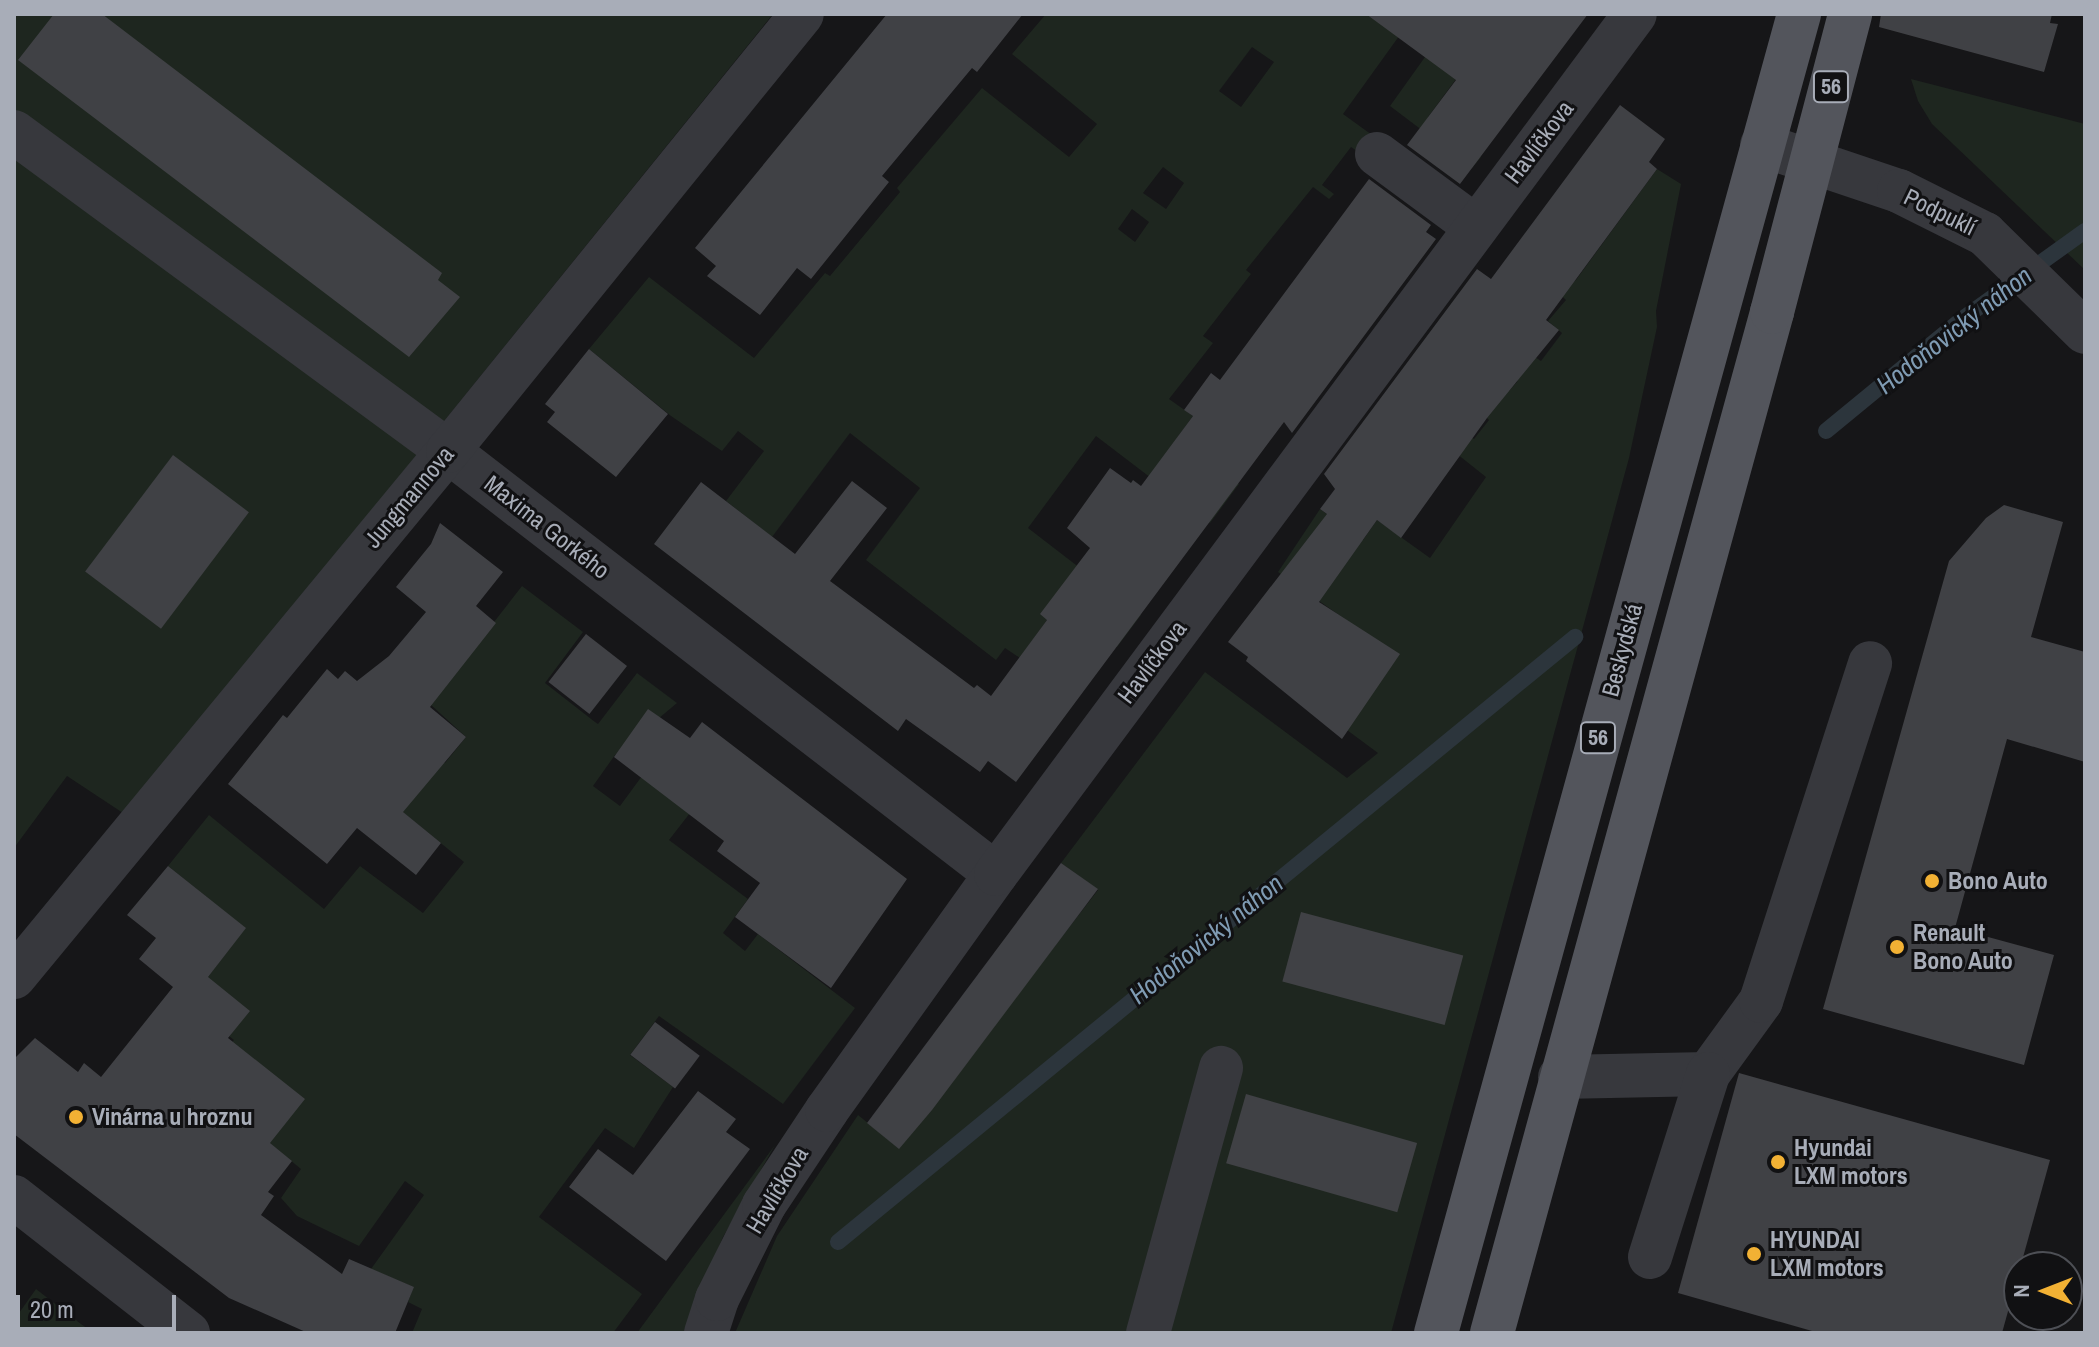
<!DOCTYPE html>
<meta charset="utf-8">
<style>
body{margin:0}
#map{position:relative;width:2099px;height:1347px;overflow:hidden;background:#161618;font-family:"Archivo Narrow",sans-serif}
div>[style]{position:absolute}
.green>*{inset:0;background:#1e261f}
.stream>*{height:16px;margin:-8px;padding:0 8px;transform-origin:8px;border-radius:8px;background:#2c353c}
.building>*{inset:0;background:#404145;transform-origin:0 0}
.minor>*{height:44px;margin:-22px;padding:0 22px;transform-origin:22px;border-radius:22px;background:#37383d}
.major>*{height:44px;margin:-22px;padding:0 22px;transform-origin:22px;border-radius:22px;background:#53555c}
.dots>*{width:22px;height:22px;translate:-50% -50%;box-sizing:border-box;border:4px solid #111113;border-radius:50%}
span{translate:-50% -50%;white-space:nowrap;text-align:center;line-height:1.15;-webkit-text-stroke:6px #111113;paint-order:stroke}
.shield-label span{padding:2px 6px;background:#111113;border:2px solid;border-radius:6px;-webkit-text-stroke-width:0}
.shield-label{font-size:22px;color:#a8adb8;font-weight:700}
.street-label{font-size:24px;color:#a8adb8}
.poi-label{font-size:24px;color:#a8adb8;font-weight:700}
.left{translate:0 -50%;text-align:left}
.water-label{font-size:26px;color:#7f9bb3;font-style:italic}
.frame{position:absolute;inset:0;border:16px solid #a8adb8;pointer-events:none}
.north{position:absolute;left:2003px;top:1251px;width:80px;height:80px;box-sizing:border-box;background:#111113;border:2px solid #4d4f55;border-radius:50%;rotate:270deg;font-size:22px;font-weight:700;line-height:32px;text-align:center;color:#a8adb8}
.north::after{content:'';display:block;margin:auto;width:28px;height:36px;background:#f2b134;clip-path:polygon(50% 0,100% 100%,50% 72%,0 100%)}
.scale{position:absolute;left:16px;top:1295px;width:160px;height:36px;box-sizing:border-box;border:4px solid #a8adb8;border-top:0;padding-left:10px;font-size:24px;line-height:28px;white-space:nowrap;color:#a8adb8;-webkit-text-stroke:6px #111113;paint-order:stroke}
</style>
<div id="map">
<div class="green">
<i style="clip-path:polygon(14px 14px,773px 14px,126px 815px,67px 776px,14px 848px)"></i>
<i style="clip-path:polygon(evenodd,1046px 14px,1415px 14px,1343px 114px,1379px 140px,1366px 157px,1351px 147px,1322px 185px,1334px 194px,1329px 199px,1313px 187px,1246px 270px,1251px 274px,1203px 336px,1213px 343px,1169px 399px,1193px 416px,1177px 438px,1239px 484px,1210px 523px,1096px 436px,1028px 528px,1141px 615px,1117px 647px,1070px 611px,1047px 620px,1020px 658px,1005px 648px,996px 660px,866px 560px,920px 488px,850px 433px,772px 537px,726px 501px,764px 451px,738px 431px,722px 451px,671px 416px,589px 349px,649px 277px,754px 358px,825px 273px,830px 276px,900px 192px,897px 188px,982px 88px,1069px 157px,1097px 124px,1012px 54px,1046px 14px,1252px 47px,1274px 62px,1241px 107px,1219px 91px,1252px 47px,1046px 14px,1163px 167px,1184px 183px,1166px 209px,1143px 193px,1163px 167px,1046px 14px,1132px 209px,1149px 222px,1135px 242px,1118px 229px,1132px 209px)"></i>
<i style="clip-path:polygon(1504px 14px,1428px 117px,1481px 157px,1472px 168px,1390px 106px,1425px 57px)"></i>
<i style="clip-path:polygon(1911px 79px,2085px 124px,2085px 270px,1932px 124px,1918px 101px)"></i>
<i style="clip-path:polygon(1657px 169px,1681px 184px,1656px 311px,1657px 327px,1629px 458px,1391px 1333px,735px 1333px,777px 1236px,858px 1115px,899px 1148px,1098px 890px,1061px 863px,1205px 672px,1347px 778px,1378px 753px,1297px 693px,1349px 622px,1278px 572px,1320px 509px,1363px 540px,1377px 520px,1430px 558px,1486px 477px,1452px 450px,1464px 432px,1474px 439px,1489px 420px,1480px 411px,1500px 385px,1509px 391px,1517px 382px,1526px 351px,1541px 361px,1562px 333px,1548px 321px,1566px 300px,1558px 292px,1576px 280px)"></i>
<i style="clip-path:polygon(522px 586px,583px 632px,545px 683px,595px 722px,598px 724px,637px 673px,677px 703px,615px 755px,593px 786px,620px 806px,642px 776px,690px 813px,669px 840px,748px 899px,723px 933px,745px 951px,758px 934px,855px 1008px,783px 1104px,659px 1016px,630px 1055px,673px 1087px,634px 1148px,605px 1128px,539px 1217px,642px 1294px,613px 1333px,412px 1333px,422px 1309px,408px 1302px,413px 1287px,371px 1269px,424px 1195px,405px 1181px,359px 1246px,297px 1216px,281px 1198px,301px 1169px,234px 1114px,214px 1062px,234px 1040px,188px 1003px,245px 928px,168px 866px,209px 815px,324px 909px,360px 866px,423px 913px,464px 862px,384px 797px,427px 748px,445px 763px,466px 737px,430px 704px)"></i>
<i style="clip-path:polygon(775px 1145px,723px 1237px,683px 1333px,637px 1333px)"></i>
<i style="clip-path:polygon(36px 1289px,81px 1324px,94px 1333px,14px 1333px,14px 1320px)"></i>
</div>
<div class="stream">
<i style="left:1826px;top:431px;width:175px;rotate:-39.4deg"></i>
<i style="left:1961px;top:320px;width:153px;rotate:-35.7deg"></i>
<i style="left:838px;top:1242px;width:954px;rotate:-39.38deg"></i>
</div>
<div class="building">
<i style="clip-path:polygon(54px 14px,102px 14px,442px 273px,438px 280px,460px 297px,409px 357px,18px 60px)"></i>
<i style="clip-path:polygon(887px 14px,1023px 14px,977px 72px,972px 68px,882px 176px,889px 182px,811px 279px,797px 268px,760px 315px,707px 276px,716px 266px,695px 248px)"></i>
<i style="clip-path:polygon(1366px 14px,1588px 14px,1460px 184px,1407px 145px,1456px 80px)"></i>
<i style="clip-path:polygon(1881px 14px,2052px 14px,2050px 23px,2058px 24px,2044px 72px,1879px 27px)"></i>
<i style="clip-path:polygon(1620px 105px,1665px 139px,1649px 162px,1657px 169px,1546px 320px,1559px 330px,1487px 418px,1401px 538px,1377px 520px,1319px 602px,1400px 654px,1342px 739px,1246px 661px,1248px 657px,1228px 642px,1327px 514px,1320px 509px,1335px 489px,1324px 474px,1477px 269px,1491px 279px)"></i>
<i style="clip-path:polygon(1369px 179px,1431px 225px,1426px 232px,1436px 239px,1292px 433px,1284px 422px,1016px 782px,988px 761px,980px 772px,906px 719px,898px 731px,654px 544px,701px 482px,795px 554px,852px 481px,887px 508px,830px 581px,974px 688px,977px 685px,991px 696px,1047px 620px,1040px 614px,1090px 548px,1067px 528px,1110px 468px,1131px 483px,1133px 480px,1141px 486px,1193px 416px,1184px 410px,1211px 373px,1220px 380px)"></i>
<i style="clip-path:polygon(589px 349px,668px 414px,616px 477px,547px 422px,555px 412px,545px 404px)"></i>
<i style="left:173px;top:455px;width:95px;height:146px;rotate:37deg"></i>
<i style="clip-path:polygon(2004px 505px,2063px 522px,2031px 637px,2085px 652px,2085px 762px,2007px 739px,1955px 928px,2054px 955px,2024px 1065px,1823px 1009px,1949px 561px,1986px 518px)"></i>
<i style="clip-path:polygon(440px 523px,503px 572px,476px 606px,496px 623px,430px 707px,466px 737px,403px 812px,441px 843px,416px 875px,357px 828px,327px 864px,228px 784px,283px 715px,287px 718px,327px 669px,338px 679px,345px 671px,357px 681px,389px 656px,426px 612px,396px 587px,431px 544px)"></i>
<i style="left:586px;top:634px;width:52px;height:61px;rotate:38deg"></i>
<i style="clip-path:polygon(648px 709px,690px 738px,702px 722px,907px 879px,831px 988px,735px 917px,760px 883px,717px 851px,724px 841px,614px 757px)"></i>
<i style="clip-path:polygon(1061px 863px,1098px 889px,932px 1110px,899px 1149px,867px 1123px)"></i>
<i style="clip-path:polygon(168px 866px,246px 928px,208px 977px,250px 1011px,228px 1038px,305px 1099px,270px 1143px,292px 1161px,268px 1192px,274px 1196px,261px 1215px,342px 1274px,349px 1259px,414px 1287px,395px 1333px,308px 1333px,229px 1298px,14px 1134px,14px 1059px,35px 1038px,78px 1072px,84px 1063px,101px 1077px,173px 987px,139px 959px,156px 938px,127px 915px)"></i>
<i style="left:1301px;top:912px;width:168px;height:72px;rotate:15deg"></i>
<i style="left:655px;top:1022px;width:56px;height:41px;rotate:37deg"></i>
<i style="clip-path:polygon(1739px 1073px,2050px 1160px,2002px 1333px,1819px 1333px,1678px 1293px)"></i>
<i style="clip-path:polygon(698px 1091px,736px 1119px,726px 1132px,750px 1149px,666px 1261px,569px 1187px,598px 1149px,633px 1175px)"></i>
<i style="left:1246px;top:1094px;width:178px;height:72px;rotate:16deg"></i>
</div>
<div class="minor">
<i style="left:14px;top:132px;width:539px;rotate:36.32deg"></i>
<i style="left:448px;top:451px;width:692px;rotate:37.66deg"></i>
<i style="left:1762px;top:145px;width:145px;rotate:18.6deg"></i>
<i style="left:1899px;top:191px;width:96px;rotate:26.6deg"></i>
<i style="left:1985px;top:234px;width:140px;rotate:44.4deg"></i>
<i style="left:1377px;top:154px;width:123px;rotate:36.4deg"></i>
<i style="left:14px;top:977px;width:682px;rotate:-50.47deg"></i>
<i style="left:448px;top:451px;width:562px;rotate:-50.99deg"></i>
<i style="left:1560px;top:1077px;width:148px;rotate:-1.2deg"></i>
<i style="left:1708px;top:1074px;width:90px;rotate:-54deg"></i>
<i style="left:1761px;top:1001px;width:355px;rotate:-72.1deg"></i>
<i style="left:14px;top:1197px;width:221px;rotate:38deg"></i>
<i style="left:1650px;top:1257px;width:192px;rotate:-72.4deg"></i>
<i style="left:706px;top:1333px;width:36px;rotate:-72deg"></i>
<i style="left:717px;top:1299px;width:105px;rotate:-63.4deg"></i>
<i style="left:764px;top:1205px;width:114px;rotate:-56.4deg"></i>
<i style="left:827px;top:1110px;width:290px;rotate:-54.4deg"></i>
<i style="left:996px;top:874px;width:1071px;rotate:-53.39deg"></i>
<i style="left:1148px;top:1333px;width:275px;rotate:-74.6deg"></i>
</div>
<div class="major">
<i style="left:1436px;top:1333px;width:1368px;rotate:-74.61deg"></i>
<i style="left:1492px;top:1333px;width:1059px;rotate:-74.66deg"></i>
<i style="left:1772px;top:312px;width:308px;rotate:-75.3deg"></i>
</div>
<div class="dots">
<i style="left:1932px;top:881px;background:#f2b134"></i>
<i style="left:1897px;top:947px;background:#f2b134"></i>
<i style="left:76px;top:1117px;background:#f2b134"></i>
<i style="left:1778px;top:1162px;background:#f2b134"></i>
<i style="left:1754px;top:1254px;background:#f2b134"></i>
</div>
<div class="shield-label">
<span style="left:1831px;top:87px">56</span>
<span style="left:1598px;top:738px">56</span>
</div>
<div class="street-label">
<span style="left:1539px;top:142px;rotate:-53deg">Havlíčkova</span>
<span style="left:1940px;top:212px;rotate:26deg">Podpuklí</span>
<span style="left:409px;top:497px;rotate:-50deg">Jungmannova</span>
<span style="left:547px;top:527px;rotate:38deg">Maxima Gorkého</span>
<span style="left:1622px;top:650px;rotate:-75deg">Beskydská</span>
<span style="left:1152px;top:662px;rotate:-53deg">Havlíčkova</span>
<span style="left:777px;top:1190px;rotate:-59deg">Havlíčkova</span>
</div>
<div class="poi-label">
<span class="left" style="left:1948px;top:881px">Bono Auto</span>
<span class="left" style="left:1913px;top:947px">Renault<br>Bono Auto</span>
<span class="left" style="left:92px;top:1117px">Vinárna u hroznu</span>
<span class="left" style="left:1794px;top:1162px">Hyundai<br>LXM motors</span>
<span class="left" style="left:1770px;top:1254px">HYUNDAI<br>LXM motors</span>
</div>
<div class="water-label">
<span style="left:1954px;top:330px;rotate:-38deg">Hodoňovický náhon</span>
<span style="left:1206px;top:939px;rotate:-39deg">Hodoňovický náhon</span>
</div>
<div class="frame"></div>
<div class="north">N</div>
<div class="scale">20 m</div>
</div>
